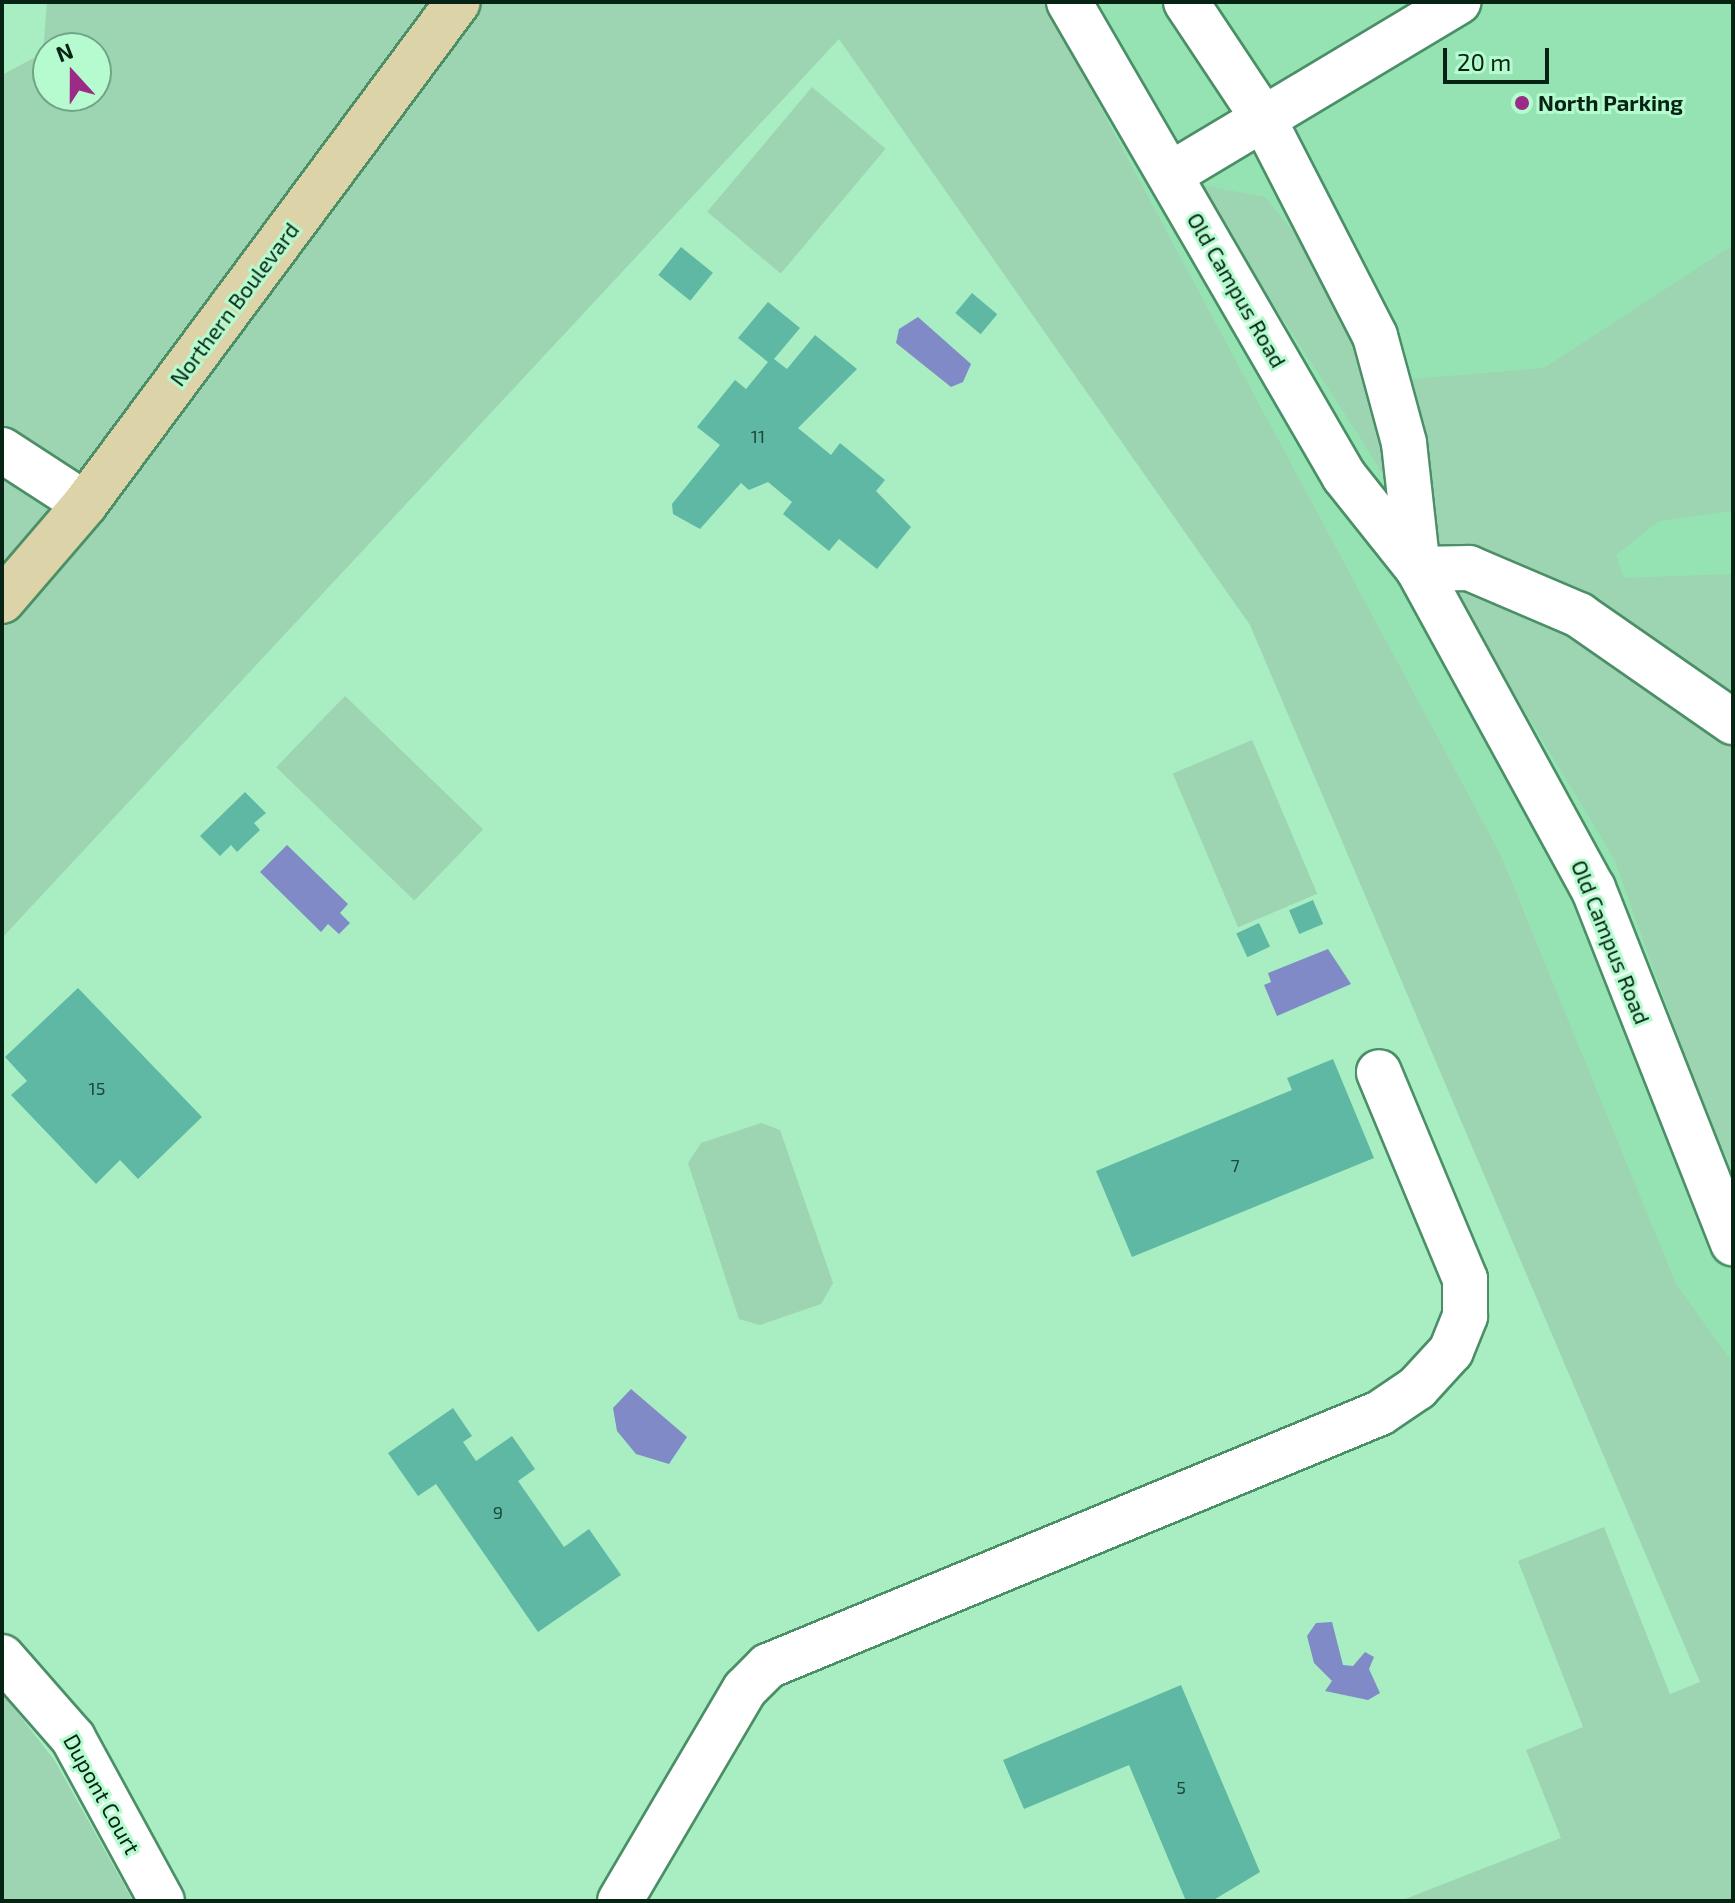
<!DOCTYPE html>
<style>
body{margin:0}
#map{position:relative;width:1735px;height:1903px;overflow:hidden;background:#a8eec2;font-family:"Exo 2",sans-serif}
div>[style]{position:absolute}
.built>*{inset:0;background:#95e3b3}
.green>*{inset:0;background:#9dd4b1;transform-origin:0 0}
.water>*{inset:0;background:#808ac7}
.building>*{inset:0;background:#5eb8a3;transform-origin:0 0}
.roads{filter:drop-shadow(2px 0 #4b8f67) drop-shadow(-2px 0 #4b8f67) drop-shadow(0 2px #4b8f67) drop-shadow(0 -2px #4b8f67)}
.minor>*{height:44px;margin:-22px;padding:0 22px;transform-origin:22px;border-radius:22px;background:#fff}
.major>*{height:44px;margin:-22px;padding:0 22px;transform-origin:22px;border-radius:22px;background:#ddd3a8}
.dots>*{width:22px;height:22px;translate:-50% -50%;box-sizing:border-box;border:4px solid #b5fbcf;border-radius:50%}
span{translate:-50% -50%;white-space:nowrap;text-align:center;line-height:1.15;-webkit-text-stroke:6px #b5fbcf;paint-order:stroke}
.number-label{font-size:18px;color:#1c4837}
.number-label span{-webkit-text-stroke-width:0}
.poi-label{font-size:22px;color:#062313;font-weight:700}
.left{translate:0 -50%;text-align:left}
.street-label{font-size:22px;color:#062313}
.frame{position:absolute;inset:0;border:4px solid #062313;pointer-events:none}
.north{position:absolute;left:32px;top:32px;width:80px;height:80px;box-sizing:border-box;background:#b5fbcf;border:2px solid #6fa584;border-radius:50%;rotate:339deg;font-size:22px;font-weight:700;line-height:32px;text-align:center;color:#062313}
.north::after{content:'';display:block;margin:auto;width:28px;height:36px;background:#9c2b88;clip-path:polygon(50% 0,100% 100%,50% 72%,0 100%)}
.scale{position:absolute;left:1443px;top:48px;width:106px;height:36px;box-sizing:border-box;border:4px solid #062313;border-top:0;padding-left:10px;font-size:24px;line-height:28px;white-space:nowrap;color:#062313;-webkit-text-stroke:6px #b5fbcf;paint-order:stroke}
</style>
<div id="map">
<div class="built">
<i style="clip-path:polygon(1044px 2px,1733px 2px,1733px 1363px,1676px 1285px,1501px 855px)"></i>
</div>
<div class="green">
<i style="clip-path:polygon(evenodd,47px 2px,1044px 2px,1501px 855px,1676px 1284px,1733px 1363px,1733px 1901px,1400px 1901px,1561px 1838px,1526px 1750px,1583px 1727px,1518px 1561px,1604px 1527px,1670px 1694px,1700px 1682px,1250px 625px,839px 39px,2px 938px,2px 75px,43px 53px,47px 2px,48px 48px,96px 48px,96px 96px,48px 96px,48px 48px)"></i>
<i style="left:812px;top:87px;width:96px;height:163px;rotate:40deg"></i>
<i style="clip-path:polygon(1195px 184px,1265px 197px,1304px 245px,1376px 382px,1544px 368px,1733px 245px,1733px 511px,1659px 521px,1616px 555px,1624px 578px,1733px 574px,1733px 1168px,1712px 1131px,1614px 859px,1363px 442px)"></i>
<i style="left:345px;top:696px;width:192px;height:99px;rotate:44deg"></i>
<i style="left:1252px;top:740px;width:167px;height:86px;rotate:67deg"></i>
<i style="clip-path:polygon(761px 1123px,780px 1130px,833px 1283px,821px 1304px,760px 1325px,739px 1319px,688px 1163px,701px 1143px)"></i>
<i style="clip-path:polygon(2px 1693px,55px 1761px,133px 1901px,2px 1901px)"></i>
</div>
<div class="water">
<i style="clip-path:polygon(918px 317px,971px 364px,963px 382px,951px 387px,896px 343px,899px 329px)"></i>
<i style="clip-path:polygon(287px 845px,348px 904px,340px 913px,350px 923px,339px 934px,328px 924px,321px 932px,260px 872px)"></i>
<i style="clip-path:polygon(1328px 949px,1351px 984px,1277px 1016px,1264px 985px,1271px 982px,1268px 973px)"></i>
<i style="clip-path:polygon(631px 1389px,687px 1437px,669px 1464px,636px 1454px,617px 1431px,613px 1408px)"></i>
<i style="clip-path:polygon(1332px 1622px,1343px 1665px,1353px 1666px,1365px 1652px,1374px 1657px,1369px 1669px,1380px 1693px,1368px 1700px,1325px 1691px,1332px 1681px,1314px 1663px,1307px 1636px,1316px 1623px)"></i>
</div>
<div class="building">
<i style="left:681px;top:247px;width:41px;height:36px;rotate:39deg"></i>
<i style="left:972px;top:293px;width:33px;height:26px;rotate:40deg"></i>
<i style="clip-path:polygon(768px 302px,800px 328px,774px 359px,787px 369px,815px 335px,857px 369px,798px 428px,831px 455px,840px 443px,885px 480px,876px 491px,911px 527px,877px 569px,839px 539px,829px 551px,783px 514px,792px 502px,768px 482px,749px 490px,741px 483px,700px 529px,673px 514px,672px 504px,720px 445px,697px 427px,735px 380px,746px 389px,768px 362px,738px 338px)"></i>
<i style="clip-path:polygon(245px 792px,266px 813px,254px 823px,260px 830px,237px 852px,231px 845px,220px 856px,200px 836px)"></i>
<i style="left:1313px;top:900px;width:26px;height:26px;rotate:67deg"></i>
<i style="left:1259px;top:923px;width:26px;height:25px;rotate:65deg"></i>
<i style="clip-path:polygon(78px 988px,202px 1117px,138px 1179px,120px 1160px,96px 1184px,11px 1095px,27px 1081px,5px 1057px)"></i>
<i style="clip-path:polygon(1333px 1059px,1374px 1158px,1132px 1257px,1096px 1171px,1292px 1090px,1287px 1078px)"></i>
<i style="clip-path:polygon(453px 1408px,472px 1436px,463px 1442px,476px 1461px,512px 1436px,535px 1469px,518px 1481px,564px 1547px,589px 1529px,621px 1575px,538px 1632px,436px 1484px,418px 1496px,388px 1453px)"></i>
<i style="clip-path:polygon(1181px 1685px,1260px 1872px,1212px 1901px,1186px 1901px,1129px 1765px,1024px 1809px,1003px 1760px)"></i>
</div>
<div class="roads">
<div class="minor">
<i style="left:1069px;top:2px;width:548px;rotate:59.88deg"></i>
<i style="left:1344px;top:476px;width:119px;rotate:51.5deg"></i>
<i style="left:1418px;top:569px;width:364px;rotate:61.3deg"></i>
<i style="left:1593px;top:888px;width:382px;rotate:68.5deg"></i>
<i style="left:1186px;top:2px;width:139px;rotate:56.4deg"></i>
<i style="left:1263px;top:118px;width:245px;rotate:62.8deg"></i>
<i style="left:1375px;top:336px;width:111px;rotate:74.8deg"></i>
<i style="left:1404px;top:443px;width:127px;rotate:83.7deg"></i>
<i style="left:1171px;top:174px;width:335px;rotate:-30.9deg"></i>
<i style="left:2px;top:450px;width:99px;rotate:33deg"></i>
<i style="left:1418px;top:569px;width:51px;rotate:-1.1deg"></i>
<i style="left:1469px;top:568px;width:120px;rotate:23.1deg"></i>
<i style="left:1579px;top:615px;width:188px;rotate:34.8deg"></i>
<i style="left:2px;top:1657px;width:108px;rotate:48.8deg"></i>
<i style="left:73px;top:1738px;width:186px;rotate:61.4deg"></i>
<i style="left:620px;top:1901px;width:246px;rotate:-59.5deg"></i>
<i style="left:745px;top:1689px;width:33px;rotate:-45deg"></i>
<i style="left:768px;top:1666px;width:662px;rotate:-22.46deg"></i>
<i style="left:1380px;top:1413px;width:45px;rotate:-34deg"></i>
<i style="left:1417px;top:1388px;width:50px;rotate:-47.4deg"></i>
<i style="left:1451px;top:1351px;width:38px;rotate:-68deg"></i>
<i style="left:1465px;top:1316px;width:37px;rotate:-90deg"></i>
<i style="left:1465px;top:1279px;width:224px;rotate:-112.6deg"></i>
</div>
<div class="major">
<i style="left:2px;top:601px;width:128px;rotate:-49.4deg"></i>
<i style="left:85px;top:504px;width:625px;rotate:-53.39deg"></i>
</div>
</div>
<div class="dots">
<i style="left:1522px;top:103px;background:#9c2b88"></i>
</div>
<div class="number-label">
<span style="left:758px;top:436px">11</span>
<span style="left:97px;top:1088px">15</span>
<span style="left:1235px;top:1165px">7</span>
<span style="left:498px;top:1512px">9</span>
<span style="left:1181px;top:1787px">5</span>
</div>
<div class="poi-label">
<span class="left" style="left:1538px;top:103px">North Parking</span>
</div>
<div class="street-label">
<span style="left:1237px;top:290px;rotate:60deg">Old Campus Road</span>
<span style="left:234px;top:304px;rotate:-53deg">Northern Boulevard</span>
<span style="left:1611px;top:942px;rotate:68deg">Old Campus Road</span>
<span style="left:102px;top:1794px;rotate:61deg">Dupont Court</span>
</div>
<div class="frame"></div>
<div class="north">N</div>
<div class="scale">20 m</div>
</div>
